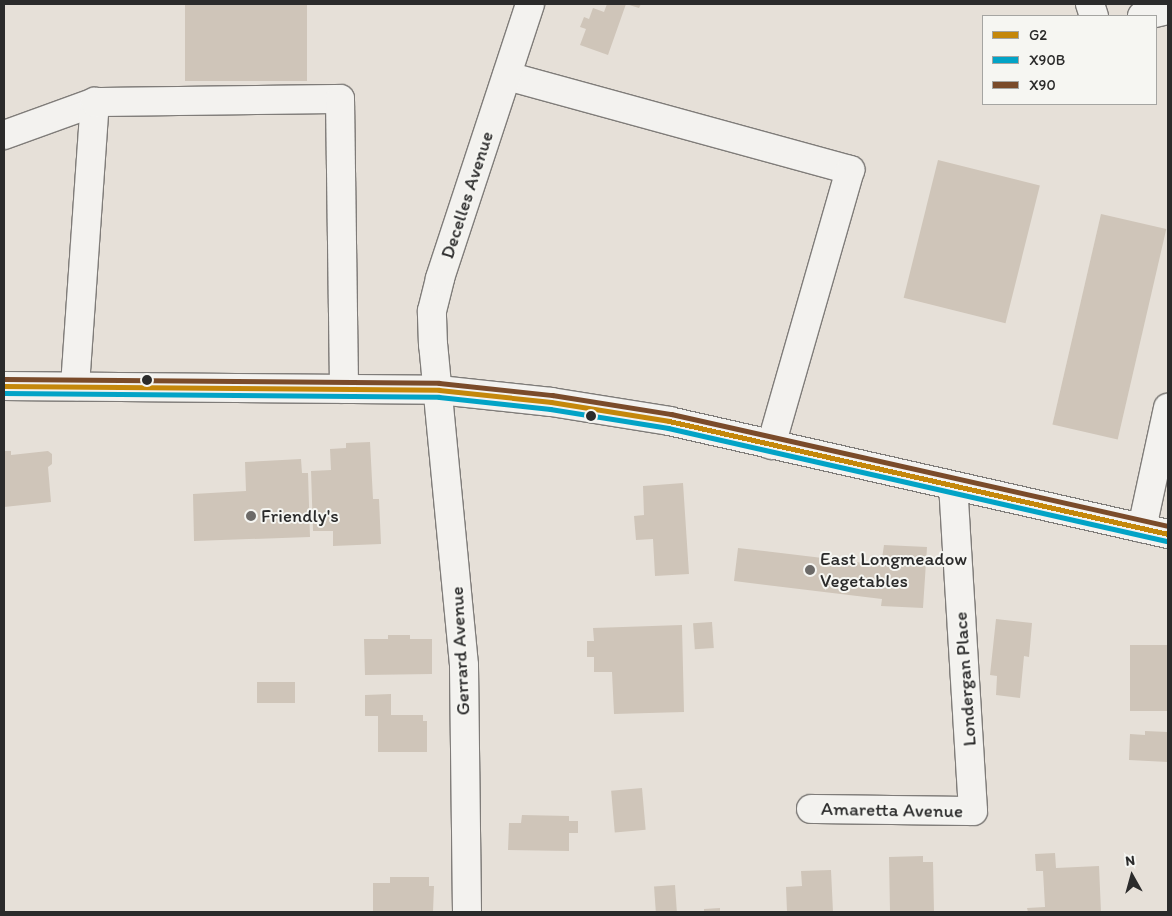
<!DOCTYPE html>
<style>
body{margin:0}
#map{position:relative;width:1172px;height:916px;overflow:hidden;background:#e6e0d8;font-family:Itim,sans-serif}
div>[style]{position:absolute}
.building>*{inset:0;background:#cfc5b9;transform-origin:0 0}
.roads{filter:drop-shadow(1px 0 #7f7c79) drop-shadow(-1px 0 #7f7c79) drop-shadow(0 1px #7f7c79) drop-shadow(0 -1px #7f7c79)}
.minor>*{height:28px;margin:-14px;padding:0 14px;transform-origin:14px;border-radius:14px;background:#f3f2ef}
.major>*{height:28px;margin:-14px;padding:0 14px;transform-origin:14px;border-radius:14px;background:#f3f2ef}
.bus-1>*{height:5px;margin:-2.5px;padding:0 2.5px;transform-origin:2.5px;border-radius:2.5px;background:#c4870b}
.bus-2>*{height:5px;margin:-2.5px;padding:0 2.5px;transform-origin:2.5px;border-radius:2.5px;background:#02a3c6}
.bus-3>*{height:5px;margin:-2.5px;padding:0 2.5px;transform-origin:2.5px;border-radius:2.5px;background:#7a4b2a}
.dots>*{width:14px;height:14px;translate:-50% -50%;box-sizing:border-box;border:2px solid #f6f6f2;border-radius:50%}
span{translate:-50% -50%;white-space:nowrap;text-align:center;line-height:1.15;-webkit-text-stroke:4px #f6f6f2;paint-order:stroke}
.street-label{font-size:19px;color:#2b2b2b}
.poi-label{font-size:19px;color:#2b2b2b}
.left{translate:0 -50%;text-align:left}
.frame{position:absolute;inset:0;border:5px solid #2b2b2b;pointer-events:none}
.legend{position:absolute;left:982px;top:15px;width:175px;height:90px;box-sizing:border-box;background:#f6f6f2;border:1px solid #a5a5a2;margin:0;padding:6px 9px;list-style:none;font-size:15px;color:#2b2b2b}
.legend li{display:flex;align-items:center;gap:10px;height:25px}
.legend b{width:25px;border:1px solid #a5a5a2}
.north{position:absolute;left:1107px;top:851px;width:50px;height:50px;-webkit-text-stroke:4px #f6f6f2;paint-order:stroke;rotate:353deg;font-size:14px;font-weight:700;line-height:20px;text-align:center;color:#2b2b2b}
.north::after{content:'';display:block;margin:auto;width:18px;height:22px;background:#2b2b2b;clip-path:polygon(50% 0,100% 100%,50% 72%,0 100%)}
</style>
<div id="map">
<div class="building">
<i style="left:185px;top:4px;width:122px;height:77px"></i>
<i style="clip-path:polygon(607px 4px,641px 4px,639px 8px,626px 4px,608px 55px,580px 45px,586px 29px,580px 27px,584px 17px,589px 19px,593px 8px,604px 12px)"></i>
<i style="left:938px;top:160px;width:105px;height:142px;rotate:14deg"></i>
<i style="left:1101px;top:214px;width:67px;height:216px;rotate:13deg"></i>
<i style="clip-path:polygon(370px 442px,373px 499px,379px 499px,381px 544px,333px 546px,333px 531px,313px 531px,311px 471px,331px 470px,330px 449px,346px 448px,346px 443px)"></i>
<i style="clip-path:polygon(4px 451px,11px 451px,11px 455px,48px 451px,52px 454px,52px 464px,48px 467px,51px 502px,4px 507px)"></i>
<i style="clip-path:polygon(301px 459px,302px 473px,308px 473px,310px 537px,194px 541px,193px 494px,246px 491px,245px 462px)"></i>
<i style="clip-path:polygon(683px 483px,689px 574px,655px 576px,653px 539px,636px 540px,634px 516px,644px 515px,643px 486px)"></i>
<i style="clip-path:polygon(884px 545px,927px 547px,923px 608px,881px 606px,882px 599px,734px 581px,738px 548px,881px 565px)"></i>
<i style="clip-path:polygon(996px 619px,1032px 623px,1029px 657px,1024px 656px,1020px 698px,996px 695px,997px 676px,990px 675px)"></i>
<i style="left:712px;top:622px;width:26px;height:19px;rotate:86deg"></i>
<i style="clip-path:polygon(682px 625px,684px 712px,614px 714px,612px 672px,594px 672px,594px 657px,587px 657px,587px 641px,594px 641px,593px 628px)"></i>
<i style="clip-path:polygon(388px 635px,410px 635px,410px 639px,432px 639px,432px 674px,365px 675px,364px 639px,388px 639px)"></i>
<i style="left:1168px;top:645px;width:66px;height:38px;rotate:90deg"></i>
<i style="left:295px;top:682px;width:21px;height:38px;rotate:90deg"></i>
<i style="clip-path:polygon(391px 694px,391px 715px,423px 715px,423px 721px,427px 721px,427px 752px,378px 752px,378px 716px,365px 716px,365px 695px)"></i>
<i style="clip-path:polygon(1145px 731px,1168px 732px,1168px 762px,1129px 760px,1130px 734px,1145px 735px)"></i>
<i style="left:642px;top:788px;width:42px;height:31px;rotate:85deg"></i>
<i style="clip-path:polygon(522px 815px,569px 816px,569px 821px,578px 821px,578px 833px,569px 833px,569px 851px,508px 850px,509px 823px,521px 823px)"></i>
<i style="clip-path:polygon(1055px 853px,1056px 868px,1099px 866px,1101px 912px,1028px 912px,1027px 908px,1045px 907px,1043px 871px,1036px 871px,1035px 854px)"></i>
<i style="clip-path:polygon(923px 856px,923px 862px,933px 862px,934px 912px,890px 912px,889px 857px)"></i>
<i style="clip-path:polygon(831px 870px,833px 912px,787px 912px,786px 887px,802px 886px,801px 871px)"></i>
<i style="clip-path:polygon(390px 877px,429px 877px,429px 886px,434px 886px,433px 912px,373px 912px,373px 883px,390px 883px)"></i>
<i style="left:675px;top:885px;width:27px;height:21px;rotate:86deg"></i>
<i style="clip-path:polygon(720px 908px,720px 912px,704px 912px,704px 909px)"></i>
</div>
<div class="roads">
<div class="minor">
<i style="left:1090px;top:4px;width:13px;rotate:72deg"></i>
<i style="left:1142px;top:16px;width:27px;rotate:-13deg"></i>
<i style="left:507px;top:76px;width:356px;rotate:15.3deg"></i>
<i style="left:850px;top:170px;width:286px;rotate:106deg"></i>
<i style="left:4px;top:135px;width:97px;rotate:-19.9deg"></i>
<i style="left:75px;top:386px;width:285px;rotate:-86deg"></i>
<i style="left:95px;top:102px;width:245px;rotate:-0.7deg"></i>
<i style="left:340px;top:99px;width:290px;rotate:89.2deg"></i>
<i style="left:1142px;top:528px;width:123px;rotate:-77.8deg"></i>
<i style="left:811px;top:809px;width:162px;rotate:0.7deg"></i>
<i style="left:973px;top:811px;width:325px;rotate:-93.5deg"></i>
<i style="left:467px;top:912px;width:247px;rotate:-90.7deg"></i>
<i style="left:464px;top:665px;width:321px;rotate:-95.5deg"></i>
<i style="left:433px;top:345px;width:34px;rotate:-92deg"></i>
<i style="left:432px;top:311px;width:34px;rotate:-76deg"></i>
<i style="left:440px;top:278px;width:288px;rotate:-71.8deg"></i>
</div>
<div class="major">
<i style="left:4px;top:386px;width:435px;rotate:0.5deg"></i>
<i style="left:439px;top:390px;width:113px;rotate:6.1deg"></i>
<i style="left:551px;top:402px;width:120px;rotate:9.1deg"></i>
<i style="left:669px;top:421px;width:512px;rotate:12.76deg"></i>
</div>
</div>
<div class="bus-1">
<i style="left:4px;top:386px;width:435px;rotate:0.5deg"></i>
<i style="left:439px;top:390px;width:113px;rotate:6.1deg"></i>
<i style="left:551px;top:402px;width:120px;rotate:9.1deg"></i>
<i style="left:669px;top:421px;width:512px;rotate:12.76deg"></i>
</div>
<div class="bus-2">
<i style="left:4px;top:393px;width:435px;rotate:0.5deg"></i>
<i style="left:439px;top:397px;width:112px;rotate:6.2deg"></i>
<i style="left:550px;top:409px;width:120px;rotate:9.1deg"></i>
<i style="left:668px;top:428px;width:511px;rotate:12.78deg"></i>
</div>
<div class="bus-3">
<i style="left:4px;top:379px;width:435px;rotate:0.5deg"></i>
<i style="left:439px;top:383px;width:114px;rotate:6.1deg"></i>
<i style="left:552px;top:395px;width:121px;rotate:9.1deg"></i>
<i style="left:671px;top:414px;width:509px;rotate:12.7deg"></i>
</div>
<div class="dots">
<i style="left:147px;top:380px;background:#2b2b2b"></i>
<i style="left:591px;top:416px;background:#2b2b2b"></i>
<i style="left:251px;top:516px;background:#6c6a68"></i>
<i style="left:810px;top:570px;background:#6c6a68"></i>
</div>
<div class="street-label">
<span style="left:467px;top:195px;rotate:-72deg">Decelles Avenue</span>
<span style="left:460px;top:651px;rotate:-93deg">Gerrard Avenue</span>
<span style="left:965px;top:679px;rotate:-94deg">Londergan Place</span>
<span style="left:892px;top:810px;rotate:1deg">Amaretta Avenue</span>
</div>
<div class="poi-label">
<span class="left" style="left:261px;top:516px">Friendly's</span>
<span class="left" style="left:820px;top:570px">East Longmeadow<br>Vegetables</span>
</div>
<div class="frame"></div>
<ul class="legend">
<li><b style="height:6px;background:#c4870b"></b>G2</li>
<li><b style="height:6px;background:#02a3c6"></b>X90B</li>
<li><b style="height:6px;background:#7a4b2a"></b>X90</li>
</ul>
<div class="north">N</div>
</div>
